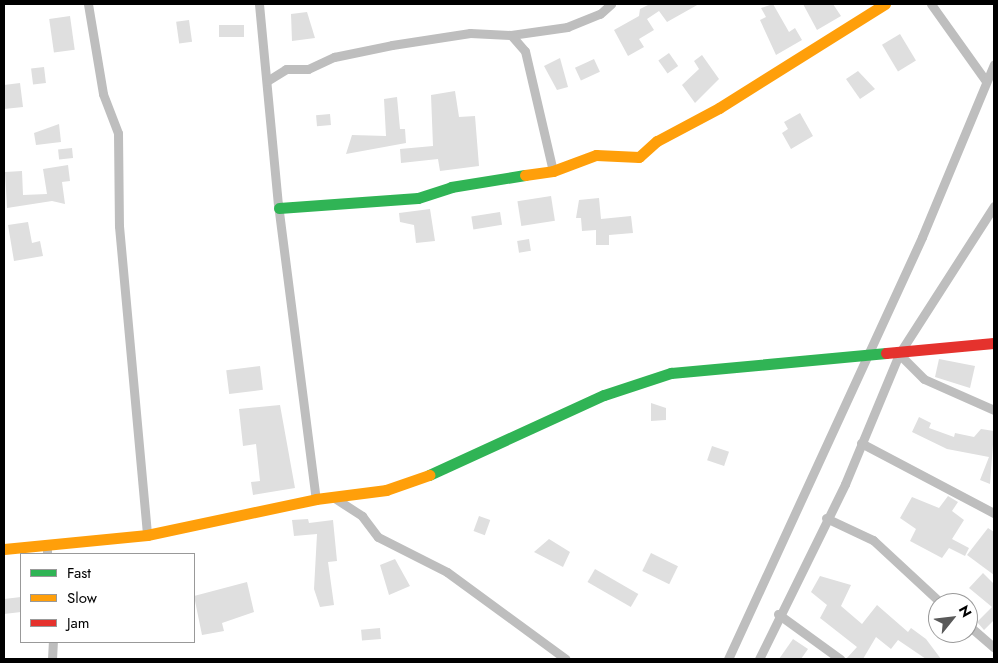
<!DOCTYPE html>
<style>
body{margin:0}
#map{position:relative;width:998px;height:663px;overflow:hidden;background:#fff;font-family:Jost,sans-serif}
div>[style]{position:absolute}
.building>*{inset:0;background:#dfdfdf;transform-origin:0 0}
.street>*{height:9px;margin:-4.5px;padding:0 4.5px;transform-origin:4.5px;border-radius:4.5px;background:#bebebe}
.fast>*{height:11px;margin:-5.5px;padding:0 5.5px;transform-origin:5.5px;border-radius:5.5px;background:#30b455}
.slow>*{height:11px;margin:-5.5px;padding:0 5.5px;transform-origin:5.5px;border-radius:5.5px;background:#ff9f0a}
.jam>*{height:11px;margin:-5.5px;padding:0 5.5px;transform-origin:5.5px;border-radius:5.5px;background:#e5322d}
span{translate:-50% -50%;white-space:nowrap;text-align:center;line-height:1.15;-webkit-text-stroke:5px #fff;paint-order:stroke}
.frame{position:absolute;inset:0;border:5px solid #000;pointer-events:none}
.legend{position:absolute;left:20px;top:553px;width:175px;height:90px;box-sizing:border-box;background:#fff;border:1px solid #999;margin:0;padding:6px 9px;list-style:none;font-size:15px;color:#000}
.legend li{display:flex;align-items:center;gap:10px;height:25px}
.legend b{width:25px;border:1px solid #999}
.north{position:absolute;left:928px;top:593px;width:50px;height:50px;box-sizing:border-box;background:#fff;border:1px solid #999;border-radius:50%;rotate:61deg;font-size:14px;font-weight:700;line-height:20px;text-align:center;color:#000}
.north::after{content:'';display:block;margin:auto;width:18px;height:22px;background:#595959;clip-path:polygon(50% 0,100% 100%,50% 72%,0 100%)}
</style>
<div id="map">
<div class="building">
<i style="clip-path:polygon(650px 4px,699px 4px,667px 22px,659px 11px,647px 19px,654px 30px,639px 39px,644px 47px,628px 56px,614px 30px,639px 16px,640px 9px)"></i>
<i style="clip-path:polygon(773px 4px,789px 32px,795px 28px,802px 40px,776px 55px,760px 20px,766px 17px,761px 8px)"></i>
<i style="clip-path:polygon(803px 4px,833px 4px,841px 16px,817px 30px)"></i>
<i style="clip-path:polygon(307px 12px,315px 38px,292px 41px,291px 14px)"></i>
<i style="left:70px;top:16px;width:34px;height:21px;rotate:82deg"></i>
<i style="left:189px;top:20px;width:22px;height:13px;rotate:82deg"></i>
<i style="left:244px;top:25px;width:12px;height:25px;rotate:90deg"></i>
<i style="left:900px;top:34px;width:31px;height:21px;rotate:59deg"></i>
<i style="left:669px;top:53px;width:16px;height:13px;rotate:55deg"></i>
<i style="clip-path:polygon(702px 55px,719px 79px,695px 103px,682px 85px,699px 69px,694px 61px)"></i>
<i style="clip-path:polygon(560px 58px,568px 87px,557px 90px,544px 66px)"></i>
<i style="left:594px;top:59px;width:14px;height:21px;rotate:65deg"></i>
<i style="left:44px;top:67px;width:16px;height:13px;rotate:83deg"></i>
<i style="clip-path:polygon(858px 71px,875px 89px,860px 99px,846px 79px)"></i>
<i style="clip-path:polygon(20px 83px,23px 107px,4px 109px,4px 85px)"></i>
<i style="clip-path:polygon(455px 91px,459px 117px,475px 116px,479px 166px,440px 171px,438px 159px,401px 163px,400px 149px,433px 146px,431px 95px)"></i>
<i style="clip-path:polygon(397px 97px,400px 129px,405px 129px,406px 143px,346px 154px,352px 135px,386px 136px,384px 99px)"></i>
<i style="clip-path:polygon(800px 113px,813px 136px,791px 149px,782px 133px,788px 129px,784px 122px)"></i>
<i style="left:330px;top:114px;width:11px;height:14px;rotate:85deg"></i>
<i style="clip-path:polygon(59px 124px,61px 142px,36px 145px,34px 133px)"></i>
<i style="left:72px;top:148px;width:10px;height:14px;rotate:84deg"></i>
<i style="clip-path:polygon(68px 165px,70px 181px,62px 182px,65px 204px,52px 201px,7px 208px,5px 172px,22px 171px,23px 195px,47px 194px,43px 169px)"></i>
<i style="left:551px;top:196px;width:25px;height:34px;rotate:81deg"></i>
<i style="clip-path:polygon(599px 198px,601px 219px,631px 216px,633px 233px,609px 235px,609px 245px,596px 245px,596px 230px,582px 231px,581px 218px,576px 218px,579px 200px)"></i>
<i style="clip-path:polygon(430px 209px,435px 241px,416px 243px,414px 225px,400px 222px,399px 213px)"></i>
<i style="left:500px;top:212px;width:13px;height:29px;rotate:81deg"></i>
<i style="clip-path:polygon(28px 222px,32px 243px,40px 241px,43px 256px,14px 261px,8px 225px)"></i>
<i style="left:529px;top:239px;width:12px;height:12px;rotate:81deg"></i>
<i style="clip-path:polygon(939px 359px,975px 366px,970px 388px,935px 377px)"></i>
<i style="left:260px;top:366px;width:24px;height:34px;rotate:83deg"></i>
<i style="clip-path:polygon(651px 403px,666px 408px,666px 420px,651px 421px)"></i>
<i style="clip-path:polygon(280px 405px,295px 488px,253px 495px,251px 482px,260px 481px,256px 444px,243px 446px,239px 409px)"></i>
<i style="clip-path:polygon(919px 417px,931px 423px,929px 428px,954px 437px,955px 433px,974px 437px,981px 429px,994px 431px,990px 484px,980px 480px,989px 457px,947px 449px,912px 432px)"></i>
<i style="left:712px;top:446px;width:18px;height:15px;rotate:19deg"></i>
<i style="clip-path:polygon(948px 496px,958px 502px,952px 511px,964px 520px,952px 539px,969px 548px,965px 556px,949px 548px,942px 558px,910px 541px,916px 529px,900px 518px,912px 497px,939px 508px)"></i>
<i style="left:479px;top:516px;width:12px;height:16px;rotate:20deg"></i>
<i style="clip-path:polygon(308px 519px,309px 523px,333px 520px,337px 561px,328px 562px,334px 605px,320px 607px,314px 589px,317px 534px,294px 536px,292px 520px)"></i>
<i style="clip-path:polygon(988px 528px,994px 532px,994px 575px,967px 555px)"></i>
<i style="clip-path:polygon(549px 539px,570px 552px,563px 567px,534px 552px)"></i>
<i style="left:651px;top:553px;width:30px;height:20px;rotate:26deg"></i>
<i style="clip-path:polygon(395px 559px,410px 586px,389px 595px,380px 565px)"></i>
<i style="left:595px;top:569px;width:50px;height:15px;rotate:30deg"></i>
<i style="clip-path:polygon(983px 573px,994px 584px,994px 620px,984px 630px,977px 622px,992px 607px,969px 588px)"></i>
<i style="clip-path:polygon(820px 576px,851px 585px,841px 606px,862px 624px,877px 605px,908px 632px,911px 628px,926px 639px,941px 659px,926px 659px,898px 640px,891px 649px,876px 637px,863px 659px,846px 659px,857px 647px,820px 618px,827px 605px,811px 592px)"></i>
<i style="clip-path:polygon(247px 582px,254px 612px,222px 623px,224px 631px,202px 635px,194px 596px)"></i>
<i style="clip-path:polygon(21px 597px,21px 612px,4px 614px,4px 599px)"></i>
<i style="left:380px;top:628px;width:11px;height:19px;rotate:85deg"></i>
<i style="clip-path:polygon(793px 639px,808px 649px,801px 659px,779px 659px)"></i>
</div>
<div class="street">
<i style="left:88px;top:4px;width:91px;rotate:80.5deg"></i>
<i style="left:103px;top:94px;width:42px;rotate:69deg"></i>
<i style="left:118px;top:133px;width:93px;rotate:89.4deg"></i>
<i style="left:119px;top:226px;width:310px;rotate:84.8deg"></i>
<i style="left:259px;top:4px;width:201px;rotate:84.6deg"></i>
<i style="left:278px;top:204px;width:297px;rotate:82.7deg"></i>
<i style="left:931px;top:4px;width:95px;rotate:54.5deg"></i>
<i style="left:511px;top:35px;width:57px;rotate:-8.1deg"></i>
<i style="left:567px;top:27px;width:35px;rotate:-22deg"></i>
<i style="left:600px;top:14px;width:15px;rotate:-42deg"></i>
<i style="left:267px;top:81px;width:22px;rotate:-32deg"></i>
<i style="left:286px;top:69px;width:22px"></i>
<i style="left:308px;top:69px;width:29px;rotate:-25deg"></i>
<i style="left:334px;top:57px;width:59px;rotate:-11.7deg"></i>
<i style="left:392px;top:45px;width:79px;rotate:-8.7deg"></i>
<i style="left:470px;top:33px;width:41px;rotate:2.8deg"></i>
<i style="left:511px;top:35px;width:21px;rotate:49deg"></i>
<i style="left:525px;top:51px;width:123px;rotate:76.9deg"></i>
<i style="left:899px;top:354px;width:35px;rotate:45deg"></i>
<i style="left:924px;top:379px;width:77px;rotate:23.9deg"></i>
<i style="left:861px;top:443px;width:150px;rotate:27.8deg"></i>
<i style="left:333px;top:497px;width:35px;rotate:33deg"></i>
<i style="left:362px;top:516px;width:26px;rotate:53deg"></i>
<i style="left:378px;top:537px;width:77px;rotate:26.9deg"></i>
<i style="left:447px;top:572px;width:147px;rotate:36.2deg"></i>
<i style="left:826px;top:518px;width:52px;rotate:25.1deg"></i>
<i style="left:873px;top:540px;width:93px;rotate:42.8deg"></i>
<i style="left:47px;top:554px;width:10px;rotate:-90deg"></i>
<i style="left:778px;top:614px;width:77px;rotate:36deg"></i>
<i style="left:968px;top:625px;width:35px;rotate:41deg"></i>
<i style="left:52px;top:659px;width:17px;rotate:-87deg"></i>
<i style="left:728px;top:659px;width:464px;rotate:-65.3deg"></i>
<i style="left:922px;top:237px;width:187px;rotate:-67.4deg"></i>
<i style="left:759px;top:659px;width:195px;rotate:-63.8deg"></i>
<i style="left:845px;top:484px;width:141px;rotate:-67.4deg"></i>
<i style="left:899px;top:354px;width:176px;rotate:-57.3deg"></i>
</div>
<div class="fast">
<i style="left:279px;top:208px;width:139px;rotate:-4.1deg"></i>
<i style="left:418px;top:198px;width:35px;rotate:-18deg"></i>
<i style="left:451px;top:187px;width:75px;rotate:-9.2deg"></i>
<i style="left:429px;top:475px;width:192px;rotate:-24.6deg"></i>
<i style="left:604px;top:395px;width:71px;rotate:-18.2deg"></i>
<i style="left:671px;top:373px;width:216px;rotate:-5.3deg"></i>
</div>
<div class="slow">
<i style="left:525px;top:175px;width:28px;rotate:-8deg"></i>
<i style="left:553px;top:171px;width:46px;rotate:-20.4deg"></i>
<i style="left:596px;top:155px;width:43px;rotate:2.7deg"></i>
<i style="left:639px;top:157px;width:24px;rotate:-42deg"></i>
<i style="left:657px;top:141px;width:70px;rotate:-28deg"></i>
<i style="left:719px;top:108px;width:196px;rotate:-32.1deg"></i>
<i style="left:4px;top:549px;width:144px;rotate:-5.6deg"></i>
<i style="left:147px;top:535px;width:173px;rotate:-12deg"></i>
<i style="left:316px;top:499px;width:71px;rotate:-7.3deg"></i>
<i style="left:386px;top:490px;width:46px;rotate:-19.2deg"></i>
</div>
<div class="jam">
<i style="left:886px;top:353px;width:108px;rotate:-5.3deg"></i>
</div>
<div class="frame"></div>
<ul class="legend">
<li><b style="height:6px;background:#30b455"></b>Fast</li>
<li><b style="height:6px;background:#ff9f0a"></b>Slow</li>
<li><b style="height:6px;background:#e5322d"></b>Jam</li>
</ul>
<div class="north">N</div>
</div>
